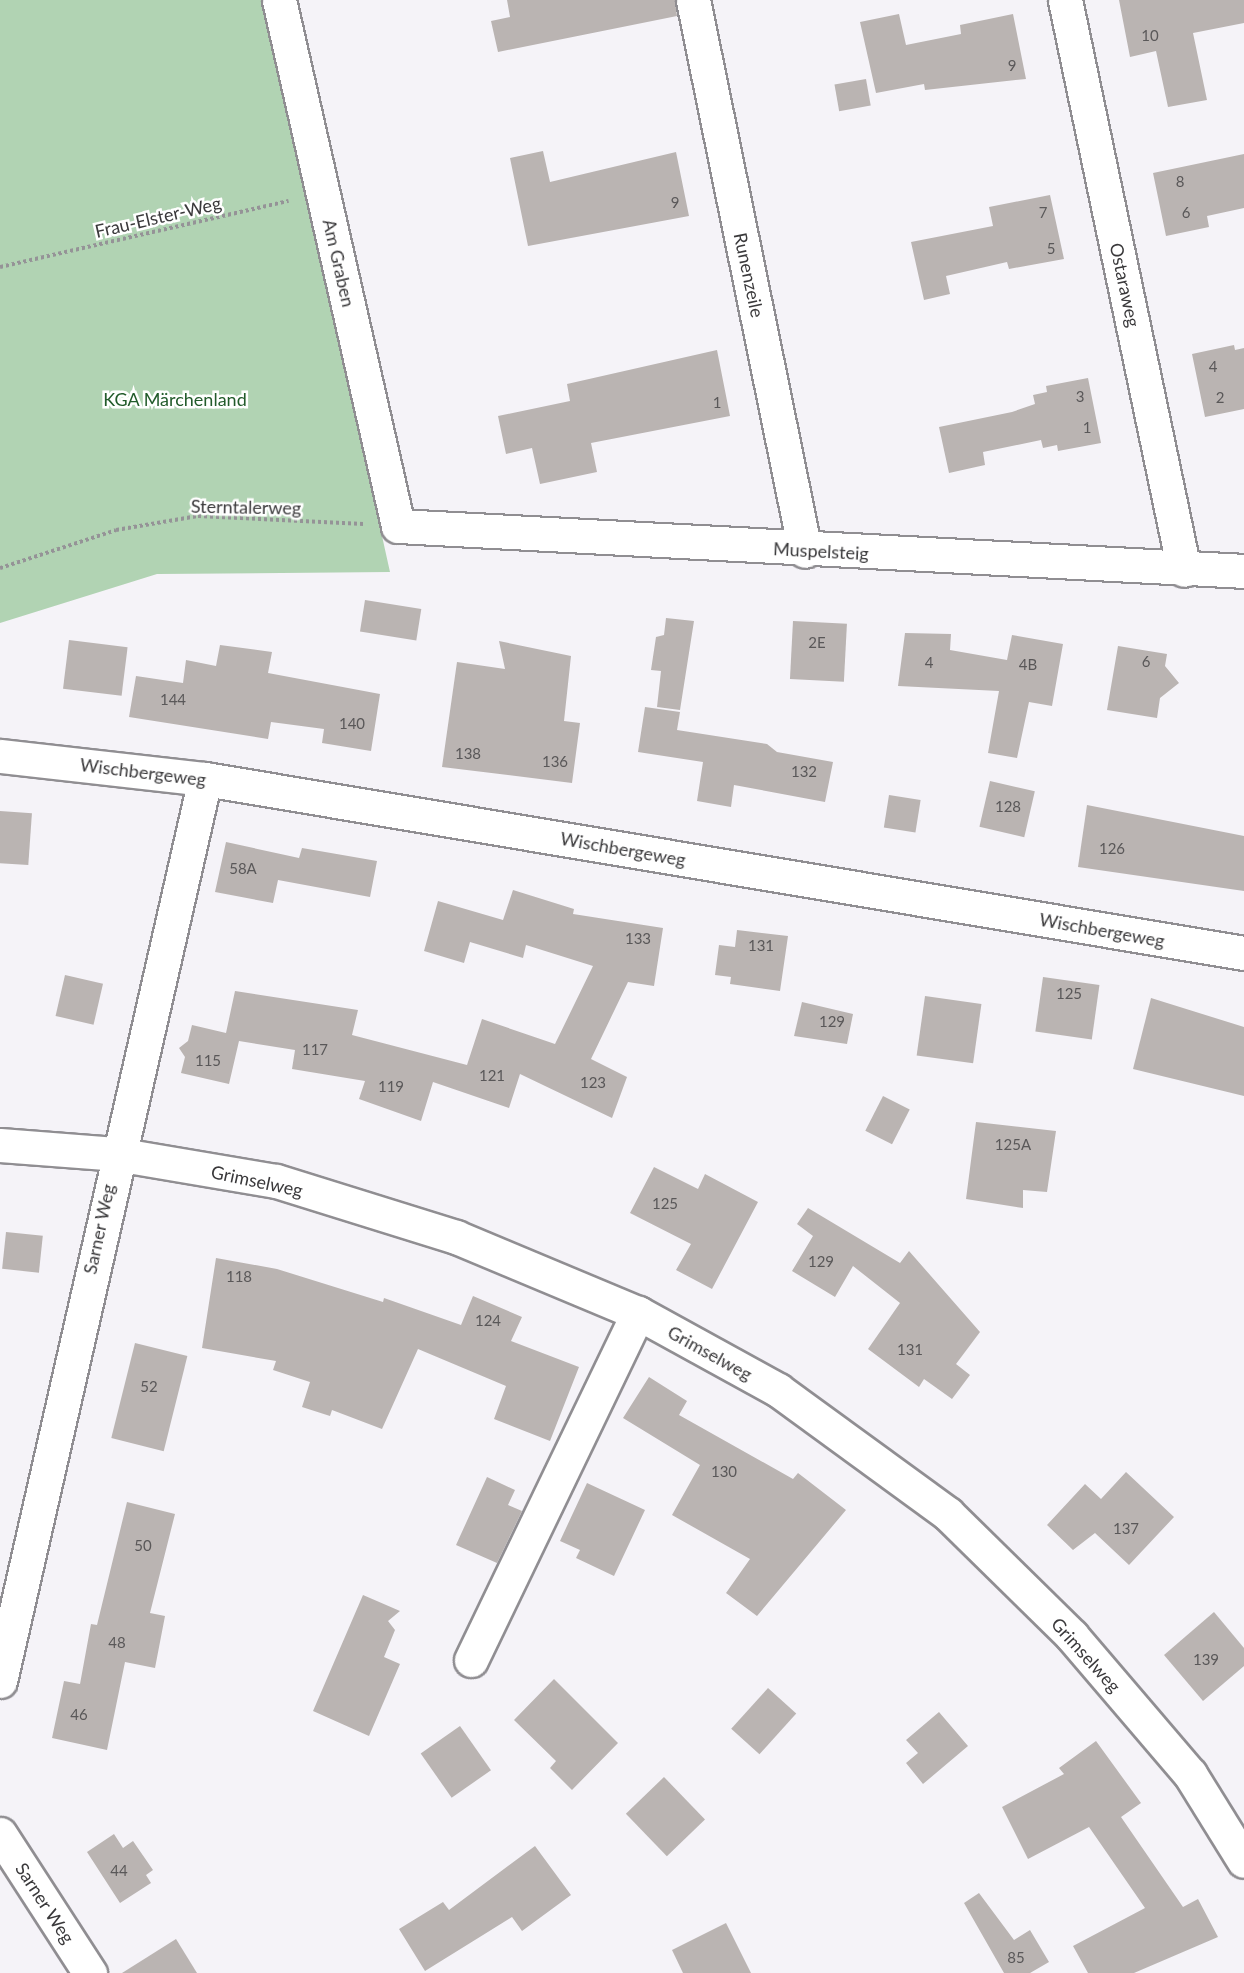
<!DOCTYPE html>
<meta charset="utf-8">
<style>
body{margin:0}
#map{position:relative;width:1244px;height:1973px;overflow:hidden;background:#f5f3f8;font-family:Lato,sans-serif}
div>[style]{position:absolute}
.green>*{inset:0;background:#b1d3b3}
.building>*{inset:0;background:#bab4b2;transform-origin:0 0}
.path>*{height:4px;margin-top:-2px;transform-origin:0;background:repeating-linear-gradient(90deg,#959397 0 3px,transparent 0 6px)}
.roads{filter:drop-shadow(2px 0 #908e92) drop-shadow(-2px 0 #908e92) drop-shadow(0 2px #908e92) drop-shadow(0 -2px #908e92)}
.minor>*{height:33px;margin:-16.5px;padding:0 16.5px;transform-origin:16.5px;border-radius:16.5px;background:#fff}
span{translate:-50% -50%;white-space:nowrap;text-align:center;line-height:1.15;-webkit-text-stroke:5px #fff;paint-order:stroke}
.number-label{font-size:15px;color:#5a5859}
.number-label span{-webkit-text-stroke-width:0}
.street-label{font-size:18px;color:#3a393b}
.park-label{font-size:18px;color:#225b2b}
</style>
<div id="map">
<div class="green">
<i style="clip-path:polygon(0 0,263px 0,390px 572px,157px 574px,0 623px)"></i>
</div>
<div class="building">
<i style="clip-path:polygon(507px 0,675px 0,677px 16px,498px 52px,491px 21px,510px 17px)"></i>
<i style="clip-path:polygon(1119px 0,1244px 0,1244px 23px,1193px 33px,1207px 100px,1168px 107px,1156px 51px,1130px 57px)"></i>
<i style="clip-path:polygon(899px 14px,906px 45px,961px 34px,960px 25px,1013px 14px,1026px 79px,925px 90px,924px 84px,876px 93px,860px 22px)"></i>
<i style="left:866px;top:79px;width:27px;height:32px;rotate:80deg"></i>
<i style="clip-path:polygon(543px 151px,550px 182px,676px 152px,689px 216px,528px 246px,510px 158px)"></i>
<i style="clip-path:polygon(1244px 154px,1244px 208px,1207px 216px,1209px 227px,1166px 236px,1153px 173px)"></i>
<i style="clip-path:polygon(1050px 195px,1064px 259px,1009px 269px,1007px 262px,946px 276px,950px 294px,924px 300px,911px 242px,993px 226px,989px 207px)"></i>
<i style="clip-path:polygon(1234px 345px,1235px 350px,1244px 348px,1244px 409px,1205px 417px,1192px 354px)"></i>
<i style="clip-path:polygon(717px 350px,730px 416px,591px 443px,597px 472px,540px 484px,532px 448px,506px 454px,498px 416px,570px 401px,567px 384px)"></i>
<i style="clip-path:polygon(1088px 378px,1101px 443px,1058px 451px,1057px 445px,1043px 448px,1041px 440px,983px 452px,985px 465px,949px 473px,939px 427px,1012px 412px,1035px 404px,1033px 395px,1047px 392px,1046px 386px)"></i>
<i style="left:365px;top:600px;width:57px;height:32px;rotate:9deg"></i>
<i style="clip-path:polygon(666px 618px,694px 621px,680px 710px,657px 707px,661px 671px,651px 670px,656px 637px,664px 635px)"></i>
<i style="left:793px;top:621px;width:54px;height:58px;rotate:3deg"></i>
<i style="clip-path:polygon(905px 633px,951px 634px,950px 650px,1007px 660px,1012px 635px,1063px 644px,1052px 706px,1029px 702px,1017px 758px,988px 753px,999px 691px,898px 686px)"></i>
<i style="left:69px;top:640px;width:59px;height:49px;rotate:7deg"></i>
<i style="clip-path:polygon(499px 641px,571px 656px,564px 721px,580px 723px,572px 783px,442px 767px,457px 662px,505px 669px)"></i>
<i style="clip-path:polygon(220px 645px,272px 652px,268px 673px,380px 694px,371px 751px,322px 743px,324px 729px,271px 722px,268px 739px,129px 717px,136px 676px,183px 683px,186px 660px,216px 666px)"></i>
<i style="clip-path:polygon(1118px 646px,1167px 654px,1165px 666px,1179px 683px,1160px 698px,1157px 718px,1107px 710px)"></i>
<i style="clip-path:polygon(645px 707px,680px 712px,677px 730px,767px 744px,777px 752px,833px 762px,825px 802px,734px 785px,731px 807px,697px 801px,703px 762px,638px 752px)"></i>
<i style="left:990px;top:781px;width:46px;height:47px;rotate:13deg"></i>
<i style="left:889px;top:795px;width:32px;height:33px;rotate:9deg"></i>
<i style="clip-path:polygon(1087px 805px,1244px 836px,1244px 891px,1078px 867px)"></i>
<i style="left:0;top:811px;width:32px;height:52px;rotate:4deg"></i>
<i style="clip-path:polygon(226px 842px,299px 858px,302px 848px,377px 861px,370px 897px,278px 880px,273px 903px,215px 892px)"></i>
<i style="clip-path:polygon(513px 890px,574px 909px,573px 914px,663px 928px,654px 986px,628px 982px,591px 1059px,627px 1077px,612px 1118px,520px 1074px,509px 1108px,433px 1082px,421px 1121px,359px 1099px,365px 1081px,292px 1069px,295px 1050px,239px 1041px,229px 1084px,181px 1073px,185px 1057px,179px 1048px,188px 1041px,192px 1025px,226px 1033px,235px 991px,358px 1010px,352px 1035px,467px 1065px,482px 1019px,555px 1044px,593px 966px,526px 945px,523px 958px,470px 942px,464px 963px,424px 951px,438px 901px,503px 920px)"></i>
<i style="clip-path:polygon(737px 930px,788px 936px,780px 991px,730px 984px,731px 977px,715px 975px,719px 945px,735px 947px)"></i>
<i style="left:65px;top:975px;width:39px;height:42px;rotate:13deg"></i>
<i style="left:1043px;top:977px;width:57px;height:55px;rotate:8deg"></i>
<i style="left:925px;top:996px;width:57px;height:60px;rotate:8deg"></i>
<i style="clip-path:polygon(1151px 998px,1244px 1027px,1244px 1096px,1133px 1069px)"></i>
<i style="clip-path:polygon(802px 1002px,853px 1014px,847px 1044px,794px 1036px)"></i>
<i style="left:883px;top:1096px;width:30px;height:39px;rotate:27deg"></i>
<i style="clip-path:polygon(976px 1122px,1056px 1131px,1047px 1192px,1023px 1190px,1023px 1208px,966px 1199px)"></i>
<i style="clip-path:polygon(654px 1167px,698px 1189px,705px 1174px,758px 1202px,712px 1289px,676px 1270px,691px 1244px,630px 1213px)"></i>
<i style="clip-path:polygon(808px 1208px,900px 1263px,909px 1251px,980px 1332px,956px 1364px,970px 1375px,952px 1399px,924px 1379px,919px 1387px,868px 1349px,900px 1303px,853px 1266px,835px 1297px,792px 1271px,813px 1236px,797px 1224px)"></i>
<i style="left:6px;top:1232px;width:37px;height:37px;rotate:6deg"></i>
<i style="clip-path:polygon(216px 1258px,277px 1269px,383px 1302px,384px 1298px,461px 1325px,473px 1296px,522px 1317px,511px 1341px,579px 1367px,550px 1441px,494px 1419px,506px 1386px,418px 1349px,382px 1429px,332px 1410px,330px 1416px,302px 1407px,310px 1382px,273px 1370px,276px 1361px,202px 1348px)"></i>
<i style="left:135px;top:1343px;width:54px;height:98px;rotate:14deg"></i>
<i style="clip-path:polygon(649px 1377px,687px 1401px,679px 1415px,793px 1479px,798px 1473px,846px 1510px,757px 1616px,726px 1593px,750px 1559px,672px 1515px,700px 1465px,623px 1418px)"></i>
<i style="clip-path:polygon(1126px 1472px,1174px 1517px,1129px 1565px,1095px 1533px,1073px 1550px,1047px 1525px,1085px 1484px,1101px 1499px)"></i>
<i style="clip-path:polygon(487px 1477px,515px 1490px,508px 1505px,522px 1511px,497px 1563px,456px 1545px)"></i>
<i style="clip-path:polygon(587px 1483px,645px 1510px,614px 1576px,576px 1558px,580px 1550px,560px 1541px)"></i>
<i style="clip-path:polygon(127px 1502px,175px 1514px,150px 1613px,165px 1616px,155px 1668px,125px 1662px,107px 1750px,52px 1738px,64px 1681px,80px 1684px,91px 1624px,97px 1625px)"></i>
<i style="clip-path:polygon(363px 1595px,400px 1611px,388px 1621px,395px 1630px,384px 1657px,400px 1664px,369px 1736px,313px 1711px)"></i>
<i style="clip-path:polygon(1214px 1612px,1244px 1648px,1244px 1666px,1203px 1701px,1164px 1655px)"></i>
<i style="clip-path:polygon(554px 1679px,618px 1743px,572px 1790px,550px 1768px,556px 1761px,514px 1720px)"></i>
<i style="left:768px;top:1688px;width:38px;height:55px;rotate:42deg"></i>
<i style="clip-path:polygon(939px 1712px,968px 1746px,923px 1784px,906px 1763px,918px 1753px,906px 1740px)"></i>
<i style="left:460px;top:1726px;width:54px;height:48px;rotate:55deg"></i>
<i style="clip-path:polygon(1096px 1741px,1141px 1803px,1121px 1817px,1183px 1907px,1198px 1899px,1218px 1937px,1134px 1973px,1088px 1973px,1073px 1946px,1145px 1908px,1089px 1827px,1028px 1859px,1002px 1807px,1064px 1774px,1059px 1768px)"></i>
<i style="left:664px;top:1777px;width:59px;height:53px;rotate:46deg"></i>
<i style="clip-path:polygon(114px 1834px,123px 1848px,133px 1841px,153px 1870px,146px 1875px,151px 1883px,120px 1903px,87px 1852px)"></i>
<i style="clip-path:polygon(535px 1846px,571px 1895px,522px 1931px,512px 1917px,425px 1971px,399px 1929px,443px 1902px,449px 1910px)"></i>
<i style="clip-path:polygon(979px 1893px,1014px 1940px,1030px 1930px,1049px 1962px,1030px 1973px,1004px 1973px,964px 1903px)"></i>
<i style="clip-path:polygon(726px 1923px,751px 1973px,683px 1973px,672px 1950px)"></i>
<i style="clip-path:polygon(176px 1939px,197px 1973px,122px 1973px)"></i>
</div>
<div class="path">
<i style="left:0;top:267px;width:296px;rotate:-12.9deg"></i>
<i style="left:0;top:568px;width:122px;rotate:-18.1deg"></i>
<i style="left:116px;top:530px;width:83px;rotate:-9.7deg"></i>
<i style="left:198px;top:516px;width:166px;rotate:2.8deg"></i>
</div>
<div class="roads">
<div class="minor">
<i style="left:279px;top:0;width:539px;rotate:77.25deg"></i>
<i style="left:398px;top:526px;width:847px;rotate:3.04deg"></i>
<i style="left:693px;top:0;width:562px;rotate:78.51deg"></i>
<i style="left:1065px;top:0;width:582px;rotate:78.21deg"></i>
<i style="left:0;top:756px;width:206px;rotate:6.4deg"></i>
<i style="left:205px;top:779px;width:1053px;rotate:9.51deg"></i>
<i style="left:0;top:1145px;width:116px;rotate:4.4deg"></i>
<i style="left:116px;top:1154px;width:162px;rotate:9.6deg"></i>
<i style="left:276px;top:1181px;width:189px;rotate:17.3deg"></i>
<i style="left:456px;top:1237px;width:197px;rotate:22.7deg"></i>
<i style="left:638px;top:1313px;width:160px;rotate:28.8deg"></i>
<i style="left:778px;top:1390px;width:210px;rotate:36.1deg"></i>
<i style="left:948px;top:1514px;width:174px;rotate:44.5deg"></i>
<i style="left:1072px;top:1636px;width:182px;rotate:49.5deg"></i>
<i style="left:1190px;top:1774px;width:102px;rotate:58.2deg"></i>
<i style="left:471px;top:1660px;width:385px;rotate:-64.3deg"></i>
<i style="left:0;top:1681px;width:925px;rotate:-77.2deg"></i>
<i style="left:0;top:1834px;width:166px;rotate:57.1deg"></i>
</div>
</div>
<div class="number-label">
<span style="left:1150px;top:36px">10</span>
<span style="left:1012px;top:66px">9</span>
<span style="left:1180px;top:182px">8</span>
<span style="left:675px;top:203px">9</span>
<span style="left:1043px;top:213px">7</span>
<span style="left:1186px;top:213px">6</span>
<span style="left:1051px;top:249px">5</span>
<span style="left:1213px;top:367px">4</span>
<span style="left:1080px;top:397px">3</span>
<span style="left:1220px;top:398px">2</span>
<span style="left:717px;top:403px">1</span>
<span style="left:1087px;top:428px">1</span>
<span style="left:817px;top:643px">2E</span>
<span style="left:1146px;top:662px">6</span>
<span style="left:929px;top:663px">4</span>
<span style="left:1028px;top:665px">4B</span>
<span style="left:173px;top:700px">144</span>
<span style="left:352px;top:724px">140</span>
<span style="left:468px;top:754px">138</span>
<span style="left:555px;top:762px">136</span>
<span style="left:804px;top:772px">132</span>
<span style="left:1008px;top:807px">128</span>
<span style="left:1112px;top:849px">126</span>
<span style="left:243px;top:869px">58A</span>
<span style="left:638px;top:939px">133</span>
<span style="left:761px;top:946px">131</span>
<span style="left:1069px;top:994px">125</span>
<span style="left:832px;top:1022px">129</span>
<span style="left:315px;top:1050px">117</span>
<span style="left:208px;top:1061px">115</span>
<span style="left:492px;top:1076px">121</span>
<span style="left:593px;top:1083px">123</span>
<span style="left:391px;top:1087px">119</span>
<span style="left:1013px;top:1145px">125A</span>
<span style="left:665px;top:1204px">125</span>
<span style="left:821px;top:1262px">129</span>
<span style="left:239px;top:1277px">118</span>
<span style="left:488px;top:1321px">124</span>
<span style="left:910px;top:1350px">131</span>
<span style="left:149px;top:1387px">52</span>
<span style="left:724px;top:1472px">130</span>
<span style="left:1126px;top:1529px">137</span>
<span style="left:143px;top:1546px">50</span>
<span style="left:117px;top:1643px">48</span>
<span style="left:1206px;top:1660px">139</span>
<span style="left:79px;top:1715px">46</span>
<span style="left:119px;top:1871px">44</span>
<span style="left:1016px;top:1958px">85</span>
</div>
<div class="street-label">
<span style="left:158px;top:217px;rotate:-13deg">Frau-Elster-Weg</span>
<span style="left:339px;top:263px;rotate:77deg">Am Graben</span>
<span style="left:749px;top:275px;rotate:78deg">Runenzeile</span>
<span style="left:1125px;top:285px;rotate:78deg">Ostaraweg</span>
<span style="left:246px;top:507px;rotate:1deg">Sterntalerweg</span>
<span style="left:821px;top:551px;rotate:3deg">Muspelsteig</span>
<span style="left:143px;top:772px;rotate:7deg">Wischbergeweg</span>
<span style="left:623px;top:849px;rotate:10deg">Wischbergeweg</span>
<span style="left:1102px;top:930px;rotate:10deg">Wischbergeweg</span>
<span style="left:257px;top:1181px;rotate:12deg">Grimselweg</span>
<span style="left:99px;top:1229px;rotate:-78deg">Sarner Weg</span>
<span style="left:710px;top:1353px;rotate:29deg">Grimselweg</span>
<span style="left:1086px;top:1655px;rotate:48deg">Grimselweg</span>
<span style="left:45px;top:1903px;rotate:57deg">Sarner Weg</span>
</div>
<div class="park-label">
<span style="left:175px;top:399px">KGA Märchenland</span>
</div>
</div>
